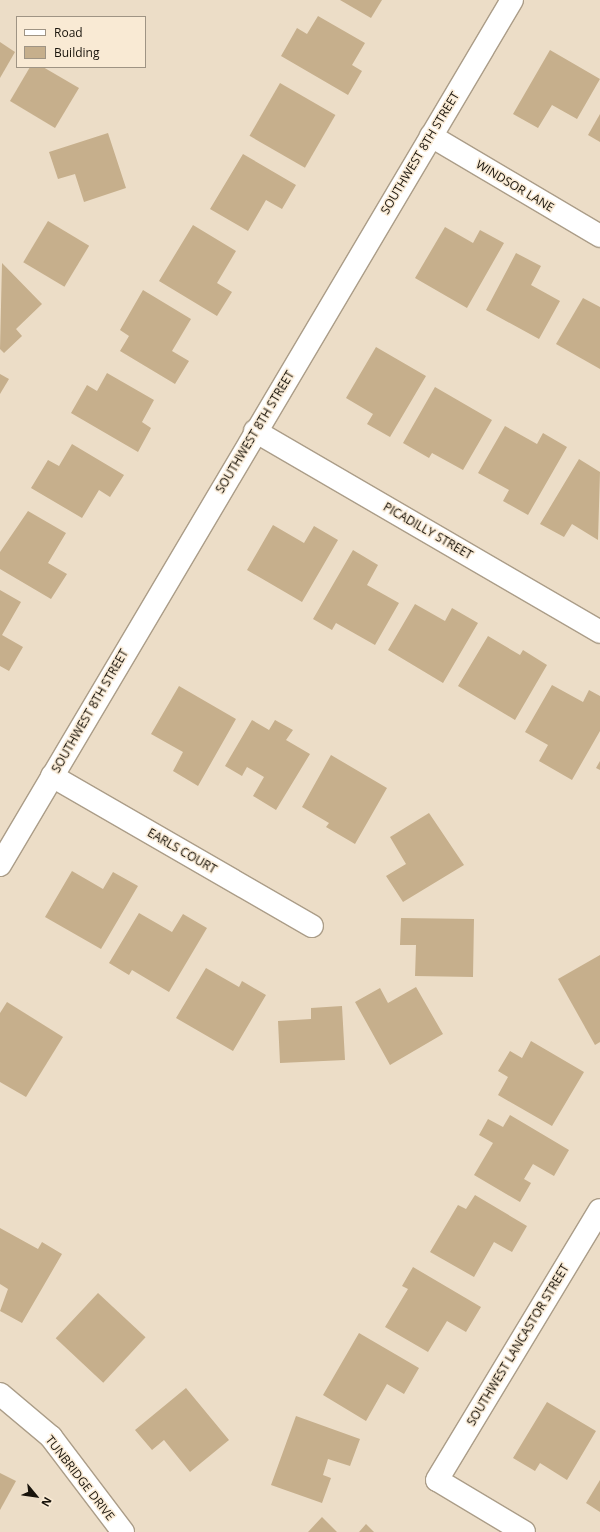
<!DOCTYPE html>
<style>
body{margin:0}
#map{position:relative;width:600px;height:1532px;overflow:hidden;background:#ecddc7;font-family:"Open Sans",sans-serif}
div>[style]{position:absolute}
.building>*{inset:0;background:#c6af8c;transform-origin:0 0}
.roads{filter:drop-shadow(1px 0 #ab9d88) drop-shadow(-1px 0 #ab9d88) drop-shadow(0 1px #ab9d88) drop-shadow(0 -1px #ab9d88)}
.minor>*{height:22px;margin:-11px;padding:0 11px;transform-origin:11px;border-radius:11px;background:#fff}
span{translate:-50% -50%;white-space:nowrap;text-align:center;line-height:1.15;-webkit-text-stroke:3px #f9ead4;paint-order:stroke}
.street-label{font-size:12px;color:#18130b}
.legend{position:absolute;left:16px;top:16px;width:130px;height:52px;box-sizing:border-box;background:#f9ead4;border:1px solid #9f9484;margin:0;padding:5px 7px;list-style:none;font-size:12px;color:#18130b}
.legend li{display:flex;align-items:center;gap:8px;height:20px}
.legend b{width:20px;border:1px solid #9f9484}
.north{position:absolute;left:16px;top:1476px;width:40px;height:40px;-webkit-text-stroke:3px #f9ead4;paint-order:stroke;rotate:119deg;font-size:11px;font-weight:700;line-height:16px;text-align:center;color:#18130b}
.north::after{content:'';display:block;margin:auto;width:14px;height:18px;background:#18130b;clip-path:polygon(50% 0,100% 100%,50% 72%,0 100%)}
</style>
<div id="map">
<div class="building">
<i style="clip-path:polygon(340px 0,382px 0,371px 18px)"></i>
<i style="clip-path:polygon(318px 16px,365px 43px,352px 65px,362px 71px,348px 95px,281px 56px,297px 28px,307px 34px)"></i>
<i style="clip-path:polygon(0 42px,15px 52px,0 78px)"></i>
<i style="clip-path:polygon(550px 50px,600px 79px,577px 119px,552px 105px,538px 128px,513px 114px)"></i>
<i style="clip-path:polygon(30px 67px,43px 67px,79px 88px,55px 128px,10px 101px)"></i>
<i style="left:280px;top:83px;width:64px;height:61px;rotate:30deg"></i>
<i style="clip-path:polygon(600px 114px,600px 142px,588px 135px)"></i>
<i style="clip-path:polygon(108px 133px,126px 188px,84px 202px,75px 174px,58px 179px,49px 152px)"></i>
<i style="clip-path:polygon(243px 154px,296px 185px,282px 209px,266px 200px,248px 231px,210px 209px)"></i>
<i style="left:48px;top:221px;width:48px;height:48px;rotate:31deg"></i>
<i style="clip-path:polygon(193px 225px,236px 251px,217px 283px,232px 292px,217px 316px,159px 281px)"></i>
<i style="clip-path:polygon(445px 227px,473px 243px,480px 230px,504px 243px,467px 308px,415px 278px)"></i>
<i style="clip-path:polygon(516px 253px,541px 266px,531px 285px,560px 301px,539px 339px,486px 310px)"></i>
<i style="clip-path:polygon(2px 263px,42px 304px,16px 329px,22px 336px,4px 353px,0 349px)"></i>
<i style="clip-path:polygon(143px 290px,191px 319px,172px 351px,189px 361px,175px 384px,120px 351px,129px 336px,120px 330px)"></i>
<i style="clip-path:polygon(583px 298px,600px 307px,600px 369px,556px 344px)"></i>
<i style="clip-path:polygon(376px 347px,426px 376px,390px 437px,367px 424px,373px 414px,346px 398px)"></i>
<i style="clip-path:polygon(107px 373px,154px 400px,142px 422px,151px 428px,138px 452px,71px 413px,87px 385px,97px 391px)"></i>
<i style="clip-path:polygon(0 374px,9px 379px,0 394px)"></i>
<i style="clip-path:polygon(435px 387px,492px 420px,463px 470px,432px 453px,429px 458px,403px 443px)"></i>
<i style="clip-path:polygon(505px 426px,537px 444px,543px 433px,567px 447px,528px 515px,503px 501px,509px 490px,478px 473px)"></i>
<i style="clip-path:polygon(72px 444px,124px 475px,110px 497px,99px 490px,82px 518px,31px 488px,48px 460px,59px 466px)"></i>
<i style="clip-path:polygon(579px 459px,600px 472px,598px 540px,572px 524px,564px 537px,540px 524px)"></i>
<i style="clip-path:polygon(28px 511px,66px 533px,48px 563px,67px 574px,51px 599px,0 569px,0 552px)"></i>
<i style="clip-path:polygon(273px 525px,304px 543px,314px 526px,338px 540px,302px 602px,247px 570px)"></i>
<i style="clip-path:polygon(353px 550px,378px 565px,367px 585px,399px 603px,375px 645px,336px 623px,332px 630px,313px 619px)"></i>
<i style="clip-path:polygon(0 590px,21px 602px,2px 635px,23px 647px,9px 671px,0 666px)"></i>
<i style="clip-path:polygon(415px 604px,445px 621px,452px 608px,478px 623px,443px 683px,388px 650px)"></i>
<i style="clip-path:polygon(488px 636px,520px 655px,523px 650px,547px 665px,515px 720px,458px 686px)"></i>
<i style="clip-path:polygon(552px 685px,583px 702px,589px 690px,600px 696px,600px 731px,572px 780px,539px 761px,548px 745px,525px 732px)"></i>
<i style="clip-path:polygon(179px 686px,236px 719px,198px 786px,173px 771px,183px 752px,151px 734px)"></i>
<i style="clip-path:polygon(252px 720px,269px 730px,275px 720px,293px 730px,286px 740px,310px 754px,276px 810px,253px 796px,264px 777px,247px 767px,242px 776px,225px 766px)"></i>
<i style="clip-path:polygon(331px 755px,387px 788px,355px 844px,326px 827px,329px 823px,302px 807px)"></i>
<i style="clip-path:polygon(600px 761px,600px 770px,596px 768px)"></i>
<i style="clip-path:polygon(429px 813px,464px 865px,403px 902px,386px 876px,406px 864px,390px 837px)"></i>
<i style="clip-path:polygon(72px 871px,103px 889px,113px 872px,138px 886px,101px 949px,45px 917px)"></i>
<i style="clip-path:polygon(139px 913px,172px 932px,183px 914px,207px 928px,169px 992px,132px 970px,129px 975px,109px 963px)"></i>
<i style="clip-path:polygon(401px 918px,474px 919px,473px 977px,415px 976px,416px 945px,400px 945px)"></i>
<i style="clip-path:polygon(600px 955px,600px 1042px,595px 1045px,558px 979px)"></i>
<i style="clip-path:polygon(206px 968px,239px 987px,242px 981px,266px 995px,233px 1051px,176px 1018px)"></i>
<i style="clip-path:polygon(416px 987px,443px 1034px,390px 1065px,355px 1002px,380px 988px,388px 1003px)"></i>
<i style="clip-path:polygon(7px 1002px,63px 1037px,26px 1097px,0 1082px,0 1013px)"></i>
<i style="clip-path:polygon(342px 1006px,345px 1060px,280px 1063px,278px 1021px,311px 1019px,311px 1008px)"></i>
<i style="clip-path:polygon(531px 1041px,584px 1072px,552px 1126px,498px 1095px,508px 1077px,498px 1071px,510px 1051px,522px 1058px)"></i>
<i style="clip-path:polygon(510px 1115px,569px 1150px,554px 1176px,533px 1164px,524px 1179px,531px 1183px,520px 1202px,474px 1175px,493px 1143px,479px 1135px,488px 1119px,503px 1127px)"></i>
<i style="clip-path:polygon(475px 1195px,527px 1226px,512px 1252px,494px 1242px,474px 1277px,430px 1252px,458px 1205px,466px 1209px)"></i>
<i style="clip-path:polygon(0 1228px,38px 1249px,42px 1242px,62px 1254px,22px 1323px,0 1311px,8px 1289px,0 1284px)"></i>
<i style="clip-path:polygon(413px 1267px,481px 1307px,466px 1332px,447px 1321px,428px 1352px,385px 1327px,408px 1289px,402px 1286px)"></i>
<i style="left:98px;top:1293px;width:65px;height:62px;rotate:43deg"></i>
<i style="clip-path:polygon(359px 1333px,419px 1368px,404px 1394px,387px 1384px,366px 1421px,323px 1395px)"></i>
<i style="clip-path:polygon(186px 1388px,229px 1440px,190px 1472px,164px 1440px,152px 1450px,135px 1430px)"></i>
<i style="clip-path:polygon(547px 1402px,596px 1431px,567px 1480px,540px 1463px,535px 1471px,513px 1458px)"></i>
<i style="clip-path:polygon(296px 1416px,360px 1439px,350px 1466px,328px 1459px,323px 1475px,331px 1478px,322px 1503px,271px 1485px)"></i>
<i style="clip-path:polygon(0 1473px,16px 1481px,0 1510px)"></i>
<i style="clip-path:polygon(600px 1480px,600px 1512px,586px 1503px)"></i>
<i style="clip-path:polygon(322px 1517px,337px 1532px,308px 1532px)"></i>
<i style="clip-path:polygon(366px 1524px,374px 1532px,359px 1532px)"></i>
</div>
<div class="roads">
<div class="minor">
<i style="left:431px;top:136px;width:196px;rotate:30.6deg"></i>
<i style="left:255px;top:431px;width:399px;rotate:30.2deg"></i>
<i style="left:52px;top:776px;width:300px;rotate:30deg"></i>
<i style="left:0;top:865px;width:1005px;rotate:-59.38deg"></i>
<i style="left:0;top:1394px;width:67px;rotate:40.1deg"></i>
<i style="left:51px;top:1437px;width:119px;rotate:52.8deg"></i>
<i style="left:524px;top:1532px;width:101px;rotate:-149.1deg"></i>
<i style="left:437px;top:1480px;width:315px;rotate:-58.9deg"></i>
</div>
</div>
<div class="street-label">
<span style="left:420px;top:153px;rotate:-59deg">SOUTHWEST 8TH STREET</span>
<span style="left:515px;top:186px;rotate:31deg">WINDSOR LANE</span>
<span style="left:255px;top:432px;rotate:-59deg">SOUTHWEST 8TH STREET</span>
<span style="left:428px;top:531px;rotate:30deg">PICADILLY STREET</span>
<span style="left:90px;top:711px;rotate:-60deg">SOUTHWEST 8TH STREET</span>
<span style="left:182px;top:851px;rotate:30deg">EARLS COURT</span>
<span style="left:518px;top:1345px;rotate:-59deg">SOUTHWEST LANCASTOR STREET</span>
<span style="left:80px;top:1478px;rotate:52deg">TUNBRIDGE DRIVE</span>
</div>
<ul class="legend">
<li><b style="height:5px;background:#fff"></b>Road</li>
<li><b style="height:11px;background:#c6af8c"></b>Building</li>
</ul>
<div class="north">N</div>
</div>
